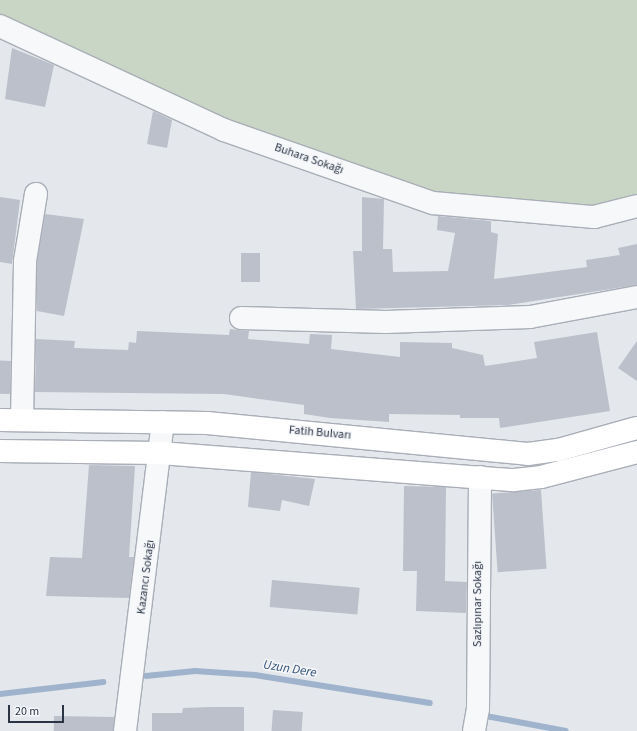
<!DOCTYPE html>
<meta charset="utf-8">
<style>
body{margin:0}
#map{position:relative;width:637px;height:731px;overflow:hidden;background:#e4e7ec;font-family:"Source Sans 3",sans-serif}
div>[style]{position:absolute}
.green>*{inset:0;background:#c9d6c5}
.stream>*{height:5.5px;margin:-2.75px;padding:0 2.75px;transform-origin:2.75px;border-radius:2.75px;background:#9fb4cc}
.building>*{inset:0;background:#bbc0ca;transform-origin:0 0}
.roads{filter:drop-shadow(1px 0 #a9aeb7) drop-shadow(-1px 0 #a9aeb7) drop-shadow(0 1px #a9aeb7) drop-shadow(0 -1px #a9aeb7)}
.minor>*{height:22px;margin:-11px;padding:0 11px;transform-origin:11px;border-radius:11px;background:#f7f8fa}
.major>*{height:22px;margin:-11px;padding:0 11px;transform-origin:11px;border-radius:11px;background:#fff}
span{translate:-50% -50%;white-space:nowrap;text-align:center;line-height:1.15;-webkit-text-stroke:3px #f4f6f9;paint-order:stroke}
.street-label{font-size:12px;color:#2b3445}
.water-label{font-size:13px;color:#34527a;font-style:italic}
.scale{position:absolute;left:8px;top:705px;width:56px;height:18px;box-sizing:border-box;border:2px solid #2b3445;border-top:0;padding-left:5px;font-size:12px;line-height:14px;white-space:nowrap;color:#2b3445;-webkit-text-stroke:3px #f4f6f9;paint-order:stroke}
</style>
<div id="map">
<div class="green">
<i style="clip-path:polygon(0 0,637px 0,637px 204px,602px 226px,435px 213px,0 29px)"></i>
</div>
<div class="stream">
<i style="left:146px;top:676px;width:49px;rotate:-5.8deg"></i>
<i style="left:195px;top:671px;width:60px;rotate:3.8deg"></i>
<i style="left:255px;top:675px;width:177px;rotate:9.1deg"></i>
<i style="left:0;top:694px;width:104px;rotate:-6.6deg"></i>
<i style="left:486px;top:716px;width:81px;rotate:10.6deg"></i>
</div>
<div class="building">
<i style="clip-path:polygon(12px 48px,54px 65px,45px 107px,5px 99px)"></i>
<i style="clip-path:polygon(153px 111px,172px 120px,167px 148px,147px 144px)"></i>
<i style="clip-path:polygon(0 197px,20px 200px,12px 264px,0 262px)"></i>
<i style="clip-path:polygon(362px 197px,384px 199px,383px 249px,392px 249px,393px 272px,448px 271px,455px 233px,437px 230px,438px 216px,491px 221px,491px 232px,498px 234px,494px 279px,587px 267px,586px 260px,620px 255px,618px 248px,637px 244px,637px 285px,508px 305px,356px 309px,353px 251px,362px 251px)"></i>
<i style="clip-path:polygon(45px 214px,84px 219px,64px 316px,37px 311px,37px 262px)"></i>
<i style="left:241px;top:253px;width:19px;height:29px"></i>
<i style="clip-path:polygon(230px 329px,249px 331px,248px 339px,309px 344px,310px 334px,332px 335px,331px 349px,400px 357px,400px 342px,452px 343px,452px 348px,483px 355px,485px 366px,537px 358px,534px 342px,597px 332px,610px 411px,500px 428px,499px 418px,460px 418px,460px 415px,389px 414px,389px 422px,330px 418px,304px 414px,304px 405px,224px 394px,35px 392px,36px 339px,75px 341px,74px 348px,128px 350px,129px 342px,136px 343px,137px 331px,229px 335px)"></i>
<i style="clip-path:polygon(637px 341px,637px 381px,618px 368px)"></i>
<i style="left:11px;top:361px;width:33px;height:11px;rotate:92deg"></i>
<i style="clip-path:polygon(89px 465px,135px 466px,129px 557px,134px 557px,129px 598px,46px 596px,50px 557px,82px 558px)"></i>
<i style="clip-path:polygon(251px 472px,315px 479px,309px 506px,282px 500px,280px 511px,248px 507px)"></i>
<i style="clip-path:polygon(404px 486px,446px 487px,445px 581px,467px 582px,466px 613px,416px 611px,417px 571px,403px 571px)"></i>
<i style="left:541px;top:490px;width:79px;height:49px;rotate:86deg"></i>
<i style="left:272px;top:580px;width:88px;height:27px;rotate:5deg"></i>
<i style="clip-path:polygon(210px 707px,244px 707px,244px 731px,152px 731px,152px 713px,182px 713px,183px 708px)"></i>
<i style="left:273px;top:710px;width:30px;height:21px;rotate:4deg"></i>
<i style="left:54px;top:716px;width:60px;height:15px;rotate:1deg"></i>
</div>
<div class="roads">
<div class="minor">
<i style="left:0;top:26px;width:247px;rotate:24.9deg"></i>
<i style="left:224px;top:130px;width:221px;rotate:19.3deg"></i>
<i style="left:433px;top:203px;width:162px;rotate:5deg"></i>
<i style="left:594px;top:217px;width:44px;rotate:-14.3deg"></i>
<i style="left:241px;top:318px;width:145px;rotate:1.6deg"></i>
<i style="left:386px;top:322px;width:144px;rotate:-2deg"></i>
<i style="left:530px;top:317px;width:109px;rotate:-10.6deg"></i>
<i style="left:22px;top:420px;width:159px;rotate:-88.9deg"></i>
<i style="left:25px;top:261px;width:68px;rotate:-80.7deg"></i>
<i style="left:125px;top:731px;width:311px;rotate:-83deg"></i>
<i style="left:474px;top:731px;width:22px;rotate:-80deg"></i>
<i style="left:478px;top:709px;width:232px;rotate:-89.5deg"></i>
</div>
<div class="major">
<i style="left:0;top:420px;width:207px;rotate:0.8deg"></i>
<i style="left:207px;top:423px;width:322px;rotate:5.5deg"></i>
<i style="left:528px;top:454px;width:30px;rotate:-8deg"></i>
<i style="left:558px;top:450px;width:82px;rotate:-15.6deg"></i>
<i style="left:0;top:451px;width:160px;rotate:0.7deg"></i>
<i style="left:160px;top:453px;width:355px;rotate:4.4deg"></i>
<i style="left:514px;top:480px;width:27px;rotate:-6deg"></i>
<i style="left:541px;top:477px;width:99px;rotate:-14.6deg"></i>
</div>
</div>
<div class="street-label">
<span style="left:309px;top:159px;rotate:19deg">Buhara Sokağı</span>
<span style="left:320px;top:433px;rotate:5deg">Fatih Bulvarı</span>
<span style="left:146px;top:577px;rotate:-83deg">Kazancı Sokağı</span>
<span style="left:478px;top:604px;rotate:-90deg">Sazlıpınar Sokağı</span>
</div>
<div class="water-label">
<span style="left:290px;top:669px;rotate:9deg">Uzun Dere</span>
</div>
<div class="scale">20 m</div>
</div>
